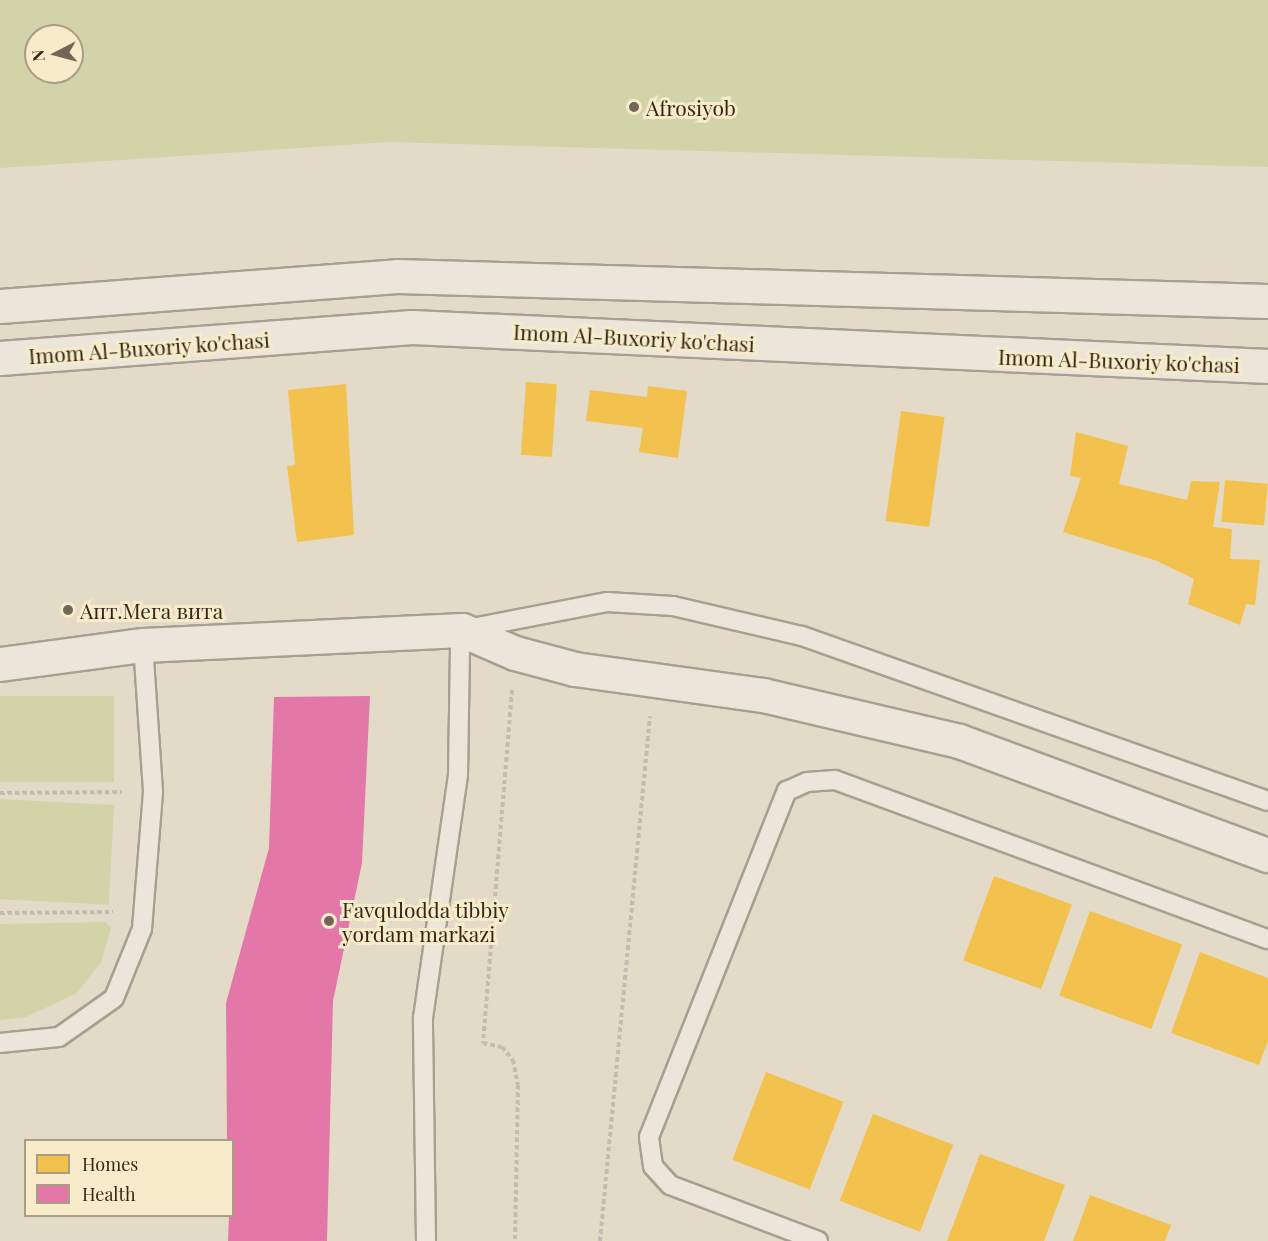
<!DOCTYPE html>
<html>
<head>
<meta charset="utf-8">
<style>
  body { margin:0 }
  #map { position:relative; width:1268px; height:1241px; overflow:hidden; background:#e3dbc7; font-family:"Playfair Display",serif }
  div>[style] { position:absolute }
  .green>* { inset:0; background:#d2d3a8; transform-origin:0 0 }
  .homes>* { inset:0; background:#f2c14e; transform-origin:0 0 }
  .health>* { inset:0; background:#e377a8 }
  .path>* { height:4px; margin-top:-2px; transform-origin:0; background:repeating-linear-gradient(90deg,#c3bcb0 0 4.5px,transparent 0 7.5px) }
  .roads { filter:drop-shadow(2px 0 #a79f91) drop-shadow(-2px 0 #a79f91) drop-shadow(0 2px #a79f91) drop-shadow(0 -2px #a79f91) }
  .lane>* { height:18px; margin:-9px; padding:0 9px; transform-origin:9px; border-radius:9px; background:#ebe6d9 }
  .street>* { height:33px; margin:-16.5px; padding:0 16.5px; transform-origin:16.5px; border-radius:16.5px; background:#ebe6d9 }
  .secondary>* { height:33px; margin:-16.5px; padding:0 16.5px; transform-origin:16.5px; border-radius:16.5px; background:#ebe6d9 }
  .dots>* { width:16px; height:16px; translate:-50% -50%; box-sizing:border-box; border:3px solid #f7ebca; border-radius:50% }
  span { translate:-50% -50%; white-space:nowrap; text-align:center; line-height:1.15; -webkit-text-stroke:6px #f7ebca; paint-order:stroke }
  .poi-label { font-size:21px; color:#35281a }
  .left { translate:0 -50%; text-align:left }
  .street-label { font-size:21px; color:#35281a }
  .legend { position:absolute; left:24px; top:1139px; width:210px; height:78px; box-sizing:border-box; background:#f7ebca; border:2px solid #a99d84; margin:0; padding:8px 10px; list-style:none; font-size:18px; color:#35281a }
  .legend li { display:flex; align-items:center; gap:12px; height:30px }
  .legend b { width:30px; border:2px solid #a99d84 }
  .north { position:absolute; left:24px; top:24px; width:60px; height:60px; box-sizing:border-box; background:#f7ebca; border:2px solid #a99d84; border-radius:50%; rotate:264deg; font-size:16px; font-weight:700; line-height:24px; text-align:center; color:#35281a }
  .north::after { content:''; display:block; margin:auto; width:21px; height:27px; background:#726757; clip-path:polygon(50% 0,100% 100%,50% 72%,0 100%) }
</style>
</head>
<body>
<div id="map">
  <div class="green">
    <i style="clip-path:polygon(evenodd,0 0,1268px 0,1268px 167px,389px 142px,0 168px,0 0,36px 36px,72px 36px,72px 72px,36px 72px,36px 36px)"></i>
    <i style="left:114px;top:696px;width:86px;height:114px;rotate:90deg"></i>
    <i style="left:114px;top:805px;width:100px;height:114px;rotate:93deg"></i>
    <i style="clip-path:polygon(106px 922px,111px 928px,101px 962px,77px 993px,26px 1017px,0 1020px,0 924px)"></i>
  </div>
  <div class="homes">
    <i style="left:526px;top:382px;width:31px;height:73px;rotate:4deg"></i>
    <i style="clip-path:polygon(346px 384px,354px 535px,297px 542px,287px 466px,295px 465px,288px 390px)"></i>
    <i style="clip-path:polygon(648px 386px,687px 391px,678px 458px,639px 452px,643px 428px,586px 421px,590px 390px,647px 397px)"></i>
    <i style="left:901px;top:411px;width:44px;height:111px;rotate:8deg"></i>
    <i style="clip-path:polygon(1076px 432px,1128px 446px,1119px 484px,1187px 500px,1191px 481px,1220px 482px,1213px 527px,1232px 529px,1230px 559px,1260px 560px,1255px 605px,1246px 604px,1240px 625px,1188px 604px,1194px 579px,1157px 561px,1063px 532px,1081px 478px,1070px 476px)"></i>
    <i style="left:1225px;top:480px;width:43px;height:42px;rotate:5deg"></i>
    <i style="left:994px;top:876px;width:83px;height:90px;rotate:20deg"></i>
    <i style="left:1090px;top:911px;width:98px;height:90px;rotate:20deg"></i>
    <i style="clip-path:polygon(1200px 952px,1268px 978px,1268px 1041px,1259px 1065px,1171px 1033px)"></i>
    <i style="left:766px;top:1072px;width:83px;height:94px;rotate:21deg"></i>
    <i style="left:873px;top:1114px;width:86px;height:93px;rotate:21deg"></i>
    <i style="clip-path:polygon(980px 1154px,1065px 1185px,1044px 1241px,947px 1241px)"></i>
    <i style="clip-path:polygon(1090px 1195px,1171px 1225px,1165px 1241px,1073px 1241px)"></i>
  </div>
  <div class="health">
    <i style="clip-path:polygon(370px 696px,362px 863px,333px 1001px,327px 1241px,228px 1241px,232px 1140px,227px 1140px,226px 1003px,269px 848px,274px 697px)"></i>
  </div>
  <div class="path">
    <i style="left:512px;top:690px;width:354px;rotate:94.7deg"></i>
    <i style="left:483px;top:1043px;width:19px;rotate:12deg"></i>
    <i style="left:502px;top:1047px;width:17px;rotate:50deg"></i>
    <i style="left:513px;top:1060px;width:25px;rotate:79deg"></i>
    <i style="left:518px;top:1085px;width:156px;rotate:91.1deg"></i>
    <i style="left:0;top:793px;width:122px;rotate:-0.5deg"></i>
    <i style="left:0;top:913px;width:113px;rotate:-0.5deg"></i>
    <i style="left:600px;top:1241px;width:527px;rotate:-84.56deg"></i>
  </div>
  <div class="roads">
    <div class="lane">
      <i style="left:467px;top:629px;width:143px;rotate:-10.9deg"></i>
      <i style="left:607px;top:602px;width:66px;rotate:3.5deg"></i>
      <i style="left:673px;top:606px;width:132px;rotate:13.1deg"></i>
      <i style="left:802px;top:636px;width:494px;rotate:19.5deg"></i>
      <i style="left:0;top:1043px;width:59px;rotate:-5.8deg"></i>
      <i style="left:59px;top:1037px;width:67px;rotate:-35.3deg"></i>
      <i style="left:114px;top:998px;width:74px;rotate:-67.9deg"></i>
      <i style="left:142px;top:929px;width:138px;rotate:-85.4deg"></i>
      <i style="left:153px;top:791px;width:146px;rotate:-93.9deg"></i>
      <i style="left:426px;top:1241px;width:223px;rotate:-90.8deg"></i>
      <i style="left:423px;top:1018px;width:246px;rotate:-81.8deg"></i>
      <i style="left:458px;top:775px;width:128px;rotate:-89.1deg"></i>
      <i style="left:818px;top:1241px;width:158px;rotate:-159.3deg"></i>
      <i style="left:670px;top:1185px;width:25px;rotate:-132deg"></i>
      <i style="left:653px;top:1166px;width:29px;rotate:-98deg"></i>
      <i style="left:649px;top:1137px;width:373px;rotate:-68.3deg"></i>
      <i style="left:787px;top:791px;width:22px;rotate:-24deg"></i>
      <i style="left:807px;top:782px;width:28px;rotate:-4deg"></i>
      <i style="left:835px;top:780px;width:461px;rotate:20.2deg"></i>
    </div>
    <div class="street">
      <i style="left:0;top:664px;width:144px;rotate:-7.6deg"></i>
      <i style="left:143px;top:645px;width:319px;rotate:-2.7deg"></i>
      <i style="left:462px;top:630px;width:58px;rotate:23.5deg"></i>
      <i style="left:515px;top:653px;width:62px;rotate:14.9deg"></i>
      <i style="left:575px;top:669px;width:190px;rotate:7.9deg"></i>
      <i style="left:763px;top:695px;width:201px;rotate:13.2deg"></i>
      <i style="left:959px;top:741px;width:329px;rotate:20.3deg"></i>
    </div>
    <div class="secondary">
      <i style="left:0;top:306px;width:398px;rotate:-4.3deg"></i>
      <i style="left:397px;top:276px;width:871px;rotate:1.64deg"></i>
      <i style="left:0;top:358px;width:413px;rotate:-4.3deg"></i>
      <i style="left:412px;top:327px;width:857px;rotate:2.61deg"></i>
    </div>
  </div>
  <div class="dots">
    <i style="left:634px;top:107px;background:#726757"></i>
    <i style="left:68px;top:610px;background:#726757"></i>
    <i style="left:329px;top:921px;background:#726757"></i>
  </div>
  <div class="poi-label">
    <span class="left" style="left:646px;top:107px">Afrosiyob</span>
    <span class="left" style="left:80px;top:610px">Апт.Мега вита</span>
    <span class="left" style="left:342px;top:921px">Favqulodda tibbiy<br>yordam markazi</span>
  </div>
  <div class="street-label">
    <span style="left:634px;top:337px;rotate:3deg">Imom Al-Buxoriy ko'chasi</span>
    <span style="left:149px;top:347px;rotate:-4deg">Imom Al-Buxoriy ko'chasi</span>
    <span style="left:1119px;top:360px;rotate:2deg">Imom Al-Buxoriy ko'chasi</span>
  </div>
  <ul class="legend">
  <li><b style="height:16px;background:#f2c14e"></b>Homes</li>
  <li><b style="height:16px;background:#e377a8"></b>Health</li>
  </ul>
  <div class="north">N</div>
</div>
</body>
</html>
